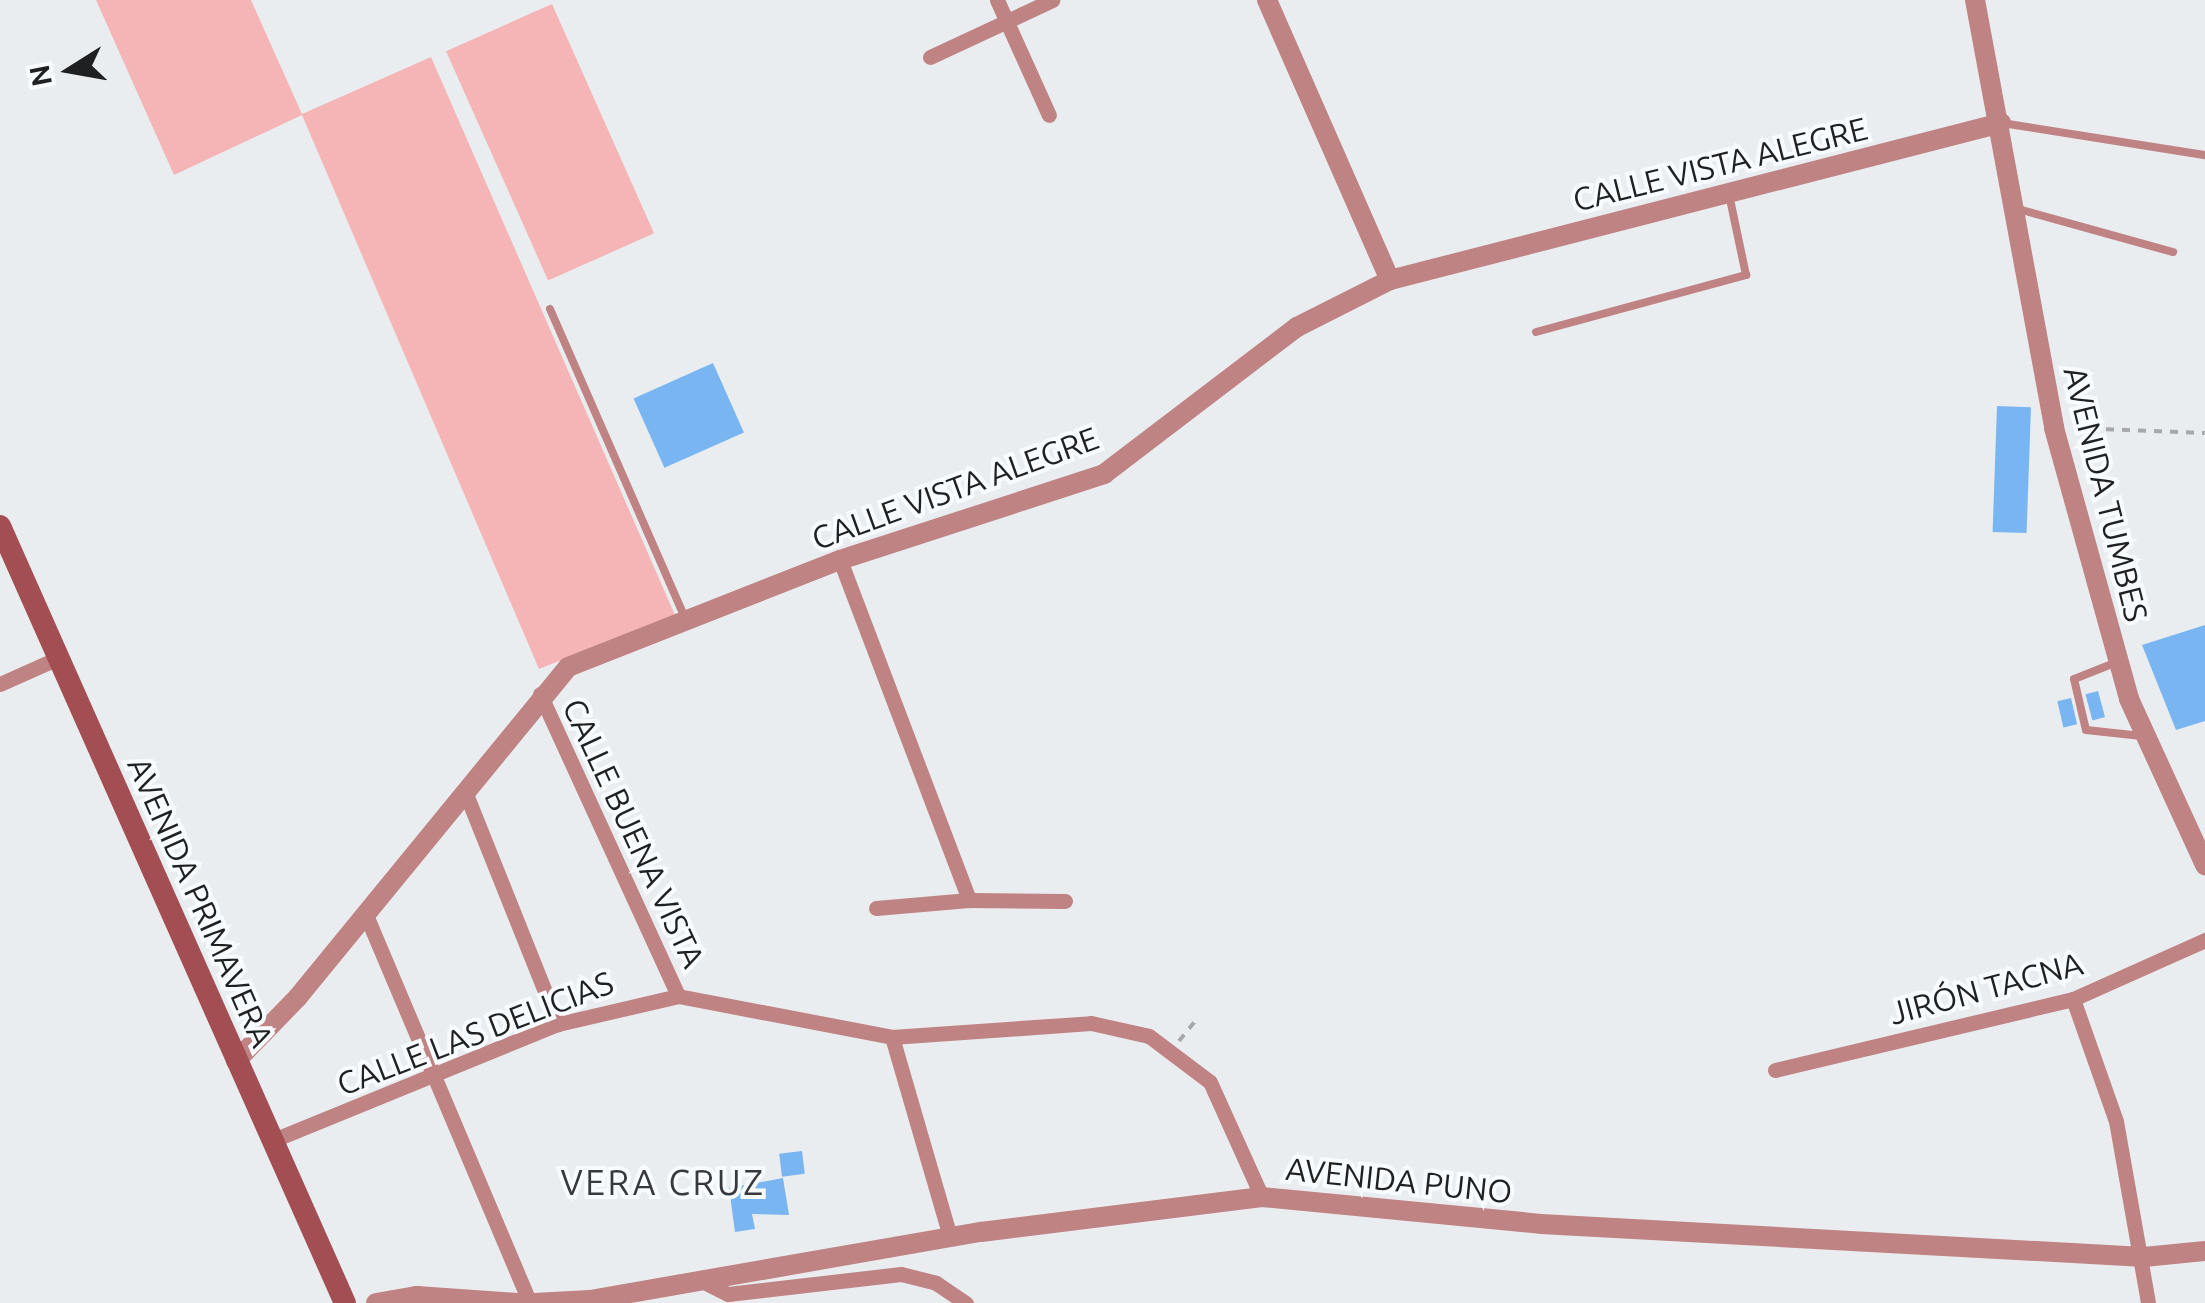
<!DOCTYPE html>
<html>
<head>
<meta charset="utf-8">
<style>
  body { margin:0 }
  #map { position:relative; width:2205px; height:1303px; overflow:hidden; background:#eaedf0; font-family:Ubuntu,sans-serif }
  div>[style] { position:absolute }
  .green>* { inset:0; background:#f5b5b6; transform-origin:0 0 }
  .building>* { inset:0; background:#79b5f0; transform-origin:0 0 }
  .path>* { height:4px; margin-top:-2px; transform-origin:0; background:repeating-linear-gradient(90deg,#a6a8ab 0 8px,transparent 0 16px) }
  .service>* { height:8px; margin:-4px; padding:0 4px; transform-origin:4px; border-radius:4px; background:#bf8384 }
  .minor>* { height:15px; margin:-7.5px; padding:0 7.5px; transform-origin:7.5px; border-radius:7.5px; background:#bf8384 }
  .tertiary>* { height:20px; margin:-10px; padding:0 10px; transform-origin:10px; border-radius:10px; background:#bf8384 }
  .secondary>* { height:22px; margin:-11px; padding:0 11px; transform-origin:11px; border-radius:11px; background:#a34e52 }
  span { translate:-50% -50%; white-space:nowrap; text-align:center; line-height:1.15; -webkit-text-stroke:8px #f7fbfe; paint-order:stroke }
  .street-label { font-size:32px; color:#1f2021 }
  .neighbourhood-label { font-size:35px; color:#37393c; letter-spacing:2.5px }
  .north { position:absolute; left:20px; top:20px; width:100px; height:100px; -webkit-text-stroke:8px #f7fbfe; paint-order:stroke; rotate:259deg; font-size:28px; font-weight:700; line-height:40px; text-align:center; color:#1f2021 }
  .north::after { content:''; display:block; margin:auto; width:35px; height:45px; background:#1f2021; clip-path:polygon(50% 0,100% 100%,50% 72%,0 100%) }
</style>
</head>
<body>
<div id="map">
  <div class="green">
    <i style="clip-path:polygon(96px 0,251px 0,302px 114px,431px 57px,675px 615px,539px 669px,302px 115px,174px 175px)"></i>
    <i style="left:552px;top:4px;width:251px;height:116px;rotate:66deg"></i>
  </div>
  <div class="building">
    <i style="left:713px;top:363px;width:76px;height:87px;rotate:66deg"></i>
    <i style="left:1997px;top:406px;width:34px;height:126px;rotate:2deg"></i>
    <i style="clip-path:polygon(2205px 625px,2205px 721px,2176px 730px,2142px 645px)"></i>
    <i style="left:2098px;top:691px;width:27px;height:13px;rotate:75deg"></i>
    <i style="left:2071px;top:698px;width:27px;height:14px;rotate:77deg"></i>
    <i style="left:802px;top:1151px;width:23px;height:23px;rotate:83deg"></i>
    <i style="clip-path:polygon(783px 1178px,789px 1215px,752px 1214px,755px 1229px,735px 1232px,729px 1188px)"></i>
  </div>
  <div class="path">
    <i style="left:2074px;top:428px;width:131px;rotate:2.2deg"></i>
    <i style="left:1179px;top:1041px;width:27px;rotate:-51deg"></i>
  </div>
  <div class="service">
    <i style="left:2002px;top:123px;width:206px;rotate:9deg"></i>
    <i style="left:2018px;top:209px;width:161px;rotate:15.5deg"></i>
    <i style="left:550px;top:309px;width:339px;rotate:66.4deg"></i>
    <i style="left:1536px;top:332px;width:218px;rotate:-15.2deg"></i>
    <i style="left:1746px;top:275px;width:83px;rotate:-101.9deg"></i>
    <i style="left:2117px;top:662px;width:46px;rotate:158.4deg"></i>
    <i style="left:2074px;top:679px;width:52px;rotate:76.8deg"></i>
    <i style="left:2086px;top:730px;width:56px;rotate:6.1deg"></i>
  </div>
  <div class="minor">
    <i style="left:997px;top:0;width:126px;rotate:65.7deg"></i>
    <i style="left:930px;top:57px;width:135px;rotate:-25deg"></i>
    <i style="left:840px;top:560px;width:364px;rotate:69.2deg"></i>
    <i style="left:0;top:684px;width:64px;rotate:-24.1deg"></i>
    <i style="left:540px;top:694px;width:332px;rotate:65.4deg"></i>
    <i style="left:466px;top:794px;width:248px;rotate:68.2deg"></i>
    <i style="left:876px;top:908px;width:93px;rotate:-4.9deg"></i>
    <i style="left:969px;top:900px;width:96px;rotate:0.6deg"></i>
    <i style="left:366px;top:915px;width:421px;rotate:67.1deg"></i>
    <i style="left:2073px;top:999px;width:129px;rotate:70.6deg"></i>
    <i style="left:2116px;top:1121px;width:185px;rotate:80deg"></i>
    <i style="left:892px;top:1037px;width:208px;rotate:73.8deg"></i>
    <i style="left:1775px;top:1070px;width:306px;rotate:-13.4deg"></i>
    <i style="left:2073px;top:999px;width:145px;rotate:-24.1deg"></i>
    <i style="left:271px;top:1141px;width:310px;rotate:-22.2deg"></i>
    <i style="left:558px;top:1024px;width:123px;rotate:-13.1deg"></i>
    <i style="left:678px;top:996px;width:218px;rotate:10.8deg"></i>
    <i style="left:892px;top:1037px;width:199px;rotate:-4deg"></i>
    <i style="left:1091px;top:1023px;width:59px;rotate:12.6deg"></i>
    <i style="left:1149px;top:1036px;width:76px;rotate:37deg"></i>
    <i style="left:1210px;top:1082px;width:126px;rotate:65.7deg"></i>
    <i style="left:702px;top:1281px;width:29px;rotate:27deg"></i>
    <i style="left:728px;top:1294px;width:174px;rotate:-6.6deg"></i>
    <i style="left:901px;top:1274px;width:36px;rotate:14deg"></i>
    <i style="left:936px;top:1283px;width:36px;rotate:34deg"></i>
  </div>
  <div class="tertiary">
    <i style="left:1267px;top:0;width:306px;rotate:66.3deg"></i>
    <i style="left:1975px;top:0;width:435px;rotate:79.5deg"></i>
    <i style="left:2054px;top:428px;width:281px;rotate:74.5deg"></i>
    <i style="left:2129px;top:699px;width:183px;rotate:65.4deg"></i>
    <i style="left:236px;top:1061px;width:89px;rotate:-45.9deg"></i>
    <i style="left:298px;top:997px;width:426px;rotate:-50.7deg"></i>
    <i style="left:568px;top:667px;width:292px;rotate:-21.5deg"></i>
    <i style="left:840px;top:560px;width:278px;rotate:-18deg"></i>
    <i style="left:1104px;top:474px;width:243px;rotate:-37.3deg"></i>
    <i style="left:1297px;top:327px;width:104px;rotate:-26.8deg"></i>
    <i style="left:1390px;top:280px;width:631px;rotate:-14.41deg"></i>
    <i style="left:376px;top:1303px;width:42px;rotate:-9.7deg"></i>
    <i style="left:417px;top:1296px;width:101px;rotate:4deg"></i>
    <i style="left:534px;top:1303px;width:56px;rotate:-3.1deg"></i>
    <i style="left:590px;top:1300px;width:397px;rotate:-9.9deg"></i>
    <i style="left:981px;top:1232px;width:283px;rotate:-7.1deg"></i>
    <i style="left:1262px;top:1197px;width:280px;rotate:5.5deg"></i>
    <i style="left:1541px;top:1224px;width:604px;rotate:3.13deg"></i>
    <i style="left:2144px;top:1257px;width:61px;rotate:-5.6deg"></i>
  </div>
  <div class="secondary">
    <i style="left:0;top:526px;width:850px;rotate:66.06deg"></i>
  </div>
  <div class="street-label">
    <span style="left:1720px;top:164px;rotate:-14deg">CALLE VISTA ALEGRE</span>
    <span style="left:955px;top:488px;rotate:-20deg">CALLE VISTA ALEGRE</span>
    <span style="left:2106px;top:494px;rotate:76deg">AVENIDA TUMBES</span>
    <span style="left:634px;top:833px;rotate:65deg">CALLE BUENA VISTA</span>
    <span style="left:201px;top:902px;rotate:66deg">AVENIDA PRIMAVERA</span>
    <span style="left:1986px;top:988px;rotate:-15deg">JIRÓN TACNA</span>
    <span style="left:475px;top:1033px;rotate:-21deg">CALLE LAS DELICIAS</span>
    <span style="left:1399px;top:1180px;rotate:6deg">AVENIDA PUNO</span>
  </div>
  <div class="neighbourhood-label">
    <span style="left:663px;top:1182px">VERA CRUZ</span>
  </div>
  <div class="north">N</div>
</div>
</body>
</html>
